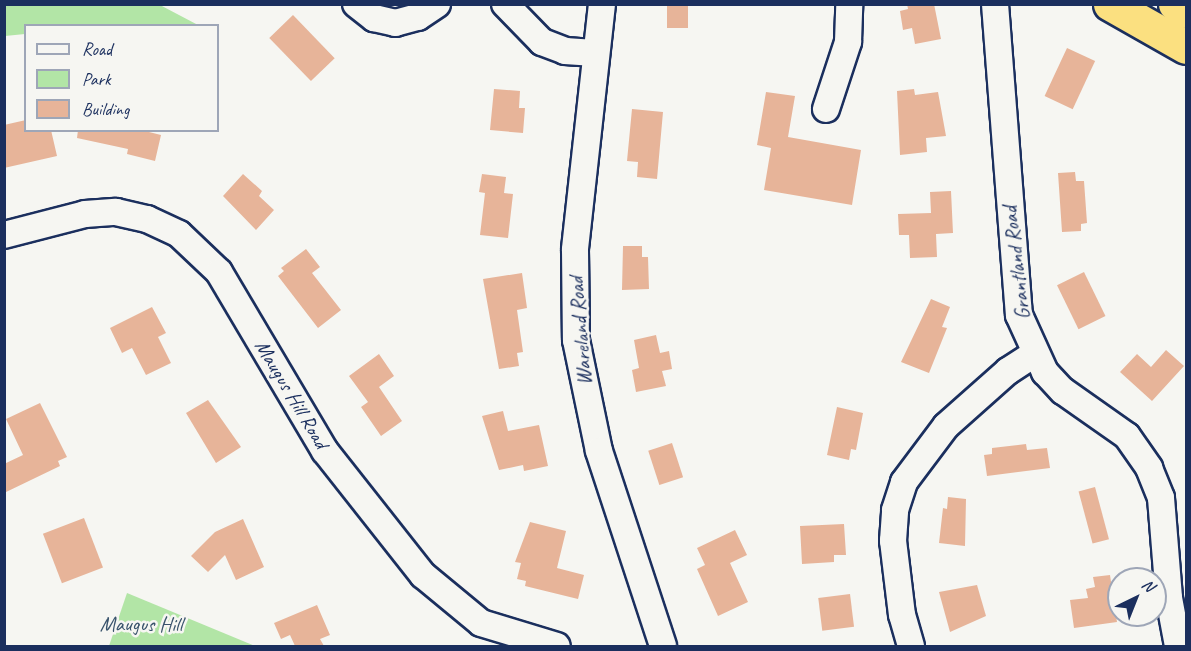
<!DOCTYPE html>
<html>
<head>
<meta charset="utf-8">
<style>
  body { margin:0 }
  #map { position:relative; width:1191px; height:651px; overflow:hidden; background:#f6f6f2; font-family:Caveat,sans-serif }
  div>[style] { position:absolute }
  .green>* { inset:0; background:#b2e5a6 }
  .building>* { inset:0; background:#e7b499; transform-origin:0 0 }
  .roads { filter:drop-shadow(2px 0 #1b2f5e) drop-shadow(-2px 0 #1b2f5e) drop-shadow(0 2px #1b2f5e) drop-shadow(0 -2px #1b2f5e) }
  .minor>* { height:26px; margin:-13px; padding:0 13px; transform-origin:13px; border-radius:13px; background:#f6f6f2 }
  .highway>* { height:33px; margin:-16.5px; padding:0 16.5px; transform-origin:16.5px; border-radius:16.5px; background:#fbe080 }
  span { translate:-50% -50%; white-space:nowrap; text-align:center; line-height:1.15; -webkit-text-stroke:5px #f6f6f2; paint-order:stroke }
  .street-label { font-size:21px; color:#1b2f5e }
  .park-label { font-size:21px; color:#39536c }
  .frame { position:absolute; inset:0; border:6px solid #1b2f5e; pointer-events:none }
  .legend { position:absolute; left:24px; top:24px; width:195px; height:108px; box-sizing:border-box; background:#f6f6f2; border:2px solid #9ea6b7; margin:0; padding:8px 10px; list-style:none; font-size:18px; color:#1b2f5e }
  .legend li { display:flex; align-items:center; gap:12px; height:30px }
  .legend b { width:30px; border:2px solid #9ea6b7 }
  .north { position:absolute; left:1107px; top:567px; width:60px; height:60px; box-sizing:border-box; background:#f6f6f2; border:2px solid #9ea6b7; border-radius:50%; rotate:43deg; font-size:16px; font-weight:700; line-height:24px; text-align:center; color:#1b2f5e }
  .north::after { content:''; display:block; margin:auto; width:21px; height:27px; background:#1b2f5e; clip-path:polygon(50% 0,100% 100%,50% 72%,0 100%) }
</style>
</head>
<body>
<div id="map">
  <div class="green">
    <i style="clip-path:polygon(5px 4px,160px 5px,198px 25px,26px 26px,25px 34px,5px 36px)"></i>
    <i style="clip-path:polygon(127px 593px,255px 646px,109px 646px)"></i>
  </div>
  <div class="building">
    <i style="left:667px;top:4px;width:21px;height:24px"></i>
    <i style="clip-path:polygon(907px 4px,934px 4px,941px 39px,915px 44px,912px 28px,903px 30px,900px 11px,908px 9px)"></i>
    <i style="left:293px;top:15px;width:60px;height:33px;rotate:46deg"></i>
    <i style="left:1067px;top:48px;width:31px;height:53px;rotate:25deg"></i>
    <i style="clip-path:polygon(494px 89px,520px 91px,519px 108px,525px 108px,523px 133px,490px 130px)"></i>
    <i style="clip-path:polygon(914px 89px,915px 95px,938px 92px,946px 136px,926px 138px,927px 152px,900px 155px,897px 91px)"></i>
    <i style="clip-path:polygon(766px 92px,795px 96px,788px 137px,861px 150px,852px 205px,764px 190px,771px 148px,757px 145px)"></i>
    <i style="clip-path:polygon(632px 109px,663px 112px,657px 179px,637px 177px,638px 162px,627px 161px)"></i>
    <i style="clip-path:polygon(26px 120px,26px 130px,51px 130px,57px 156px,4px 168px,4px 125px)"></i>
    <i style="clip-path:polygon(78px 130px,141px 130px,161px 135px,155px 161px,127px 154px,128px 149px,77px 138px)"></i>
    <i style="clip-path:polygon(1075px 172px,1076px 181px,1084px 181px,1087px 223px,1081px 224px,1081px 231px,1062px 232px,1058px 173px)"></i>
    <i style="clip-path:polygon(243px 174px,262px 191px,259px 196px,274px 210px,256px 230px,223px 196px)"></i>
    <i style="clip-path:polygon(482px 174px,506px 177px,504px 193px,513px 194px,508px 238px,480px 235px,485px 193px,479px 192px)"></i>
    <i style="clip-path:polygon(951px 191px,953px 233px,936px 234px,937px 257px,910px 258px,909px 235px,899px 235px,898px 214px,931px 213px,930px 192px)"></i>
    <i style="clip-path:polygon(623px 246px,642px 246px,642px 257px,648px 257px,649px 289px,622px 290px)"></i>
    <i style="clip-path:polygon(306px 249px,320px 267px,312px 273px,341px 310px,318px 328px,278px 276px,284px 271px,281px 268px)"></i>
    <i style="left:1084px;top:272px;width:49px;height:30px;rotate:64deg"></i>
    <i style="clip-path:polygon(522px 273px,527px 308px,517px 310px,523px 352px,517px 353px,519px 366px,499px 369px,483px 279px)"></i>
    <i style="clip-path:polygon(931px 299px,950px 307px,942px 327px,947px 328px,929px 373px,901px 362px)"></i>
    <i style="clip-path:polygon(152px 307px,166px 333px,158px 337px,171px 363px,146px 375px,132px 348px,122px 353px,110px 328px)"></i>
    <i style="clip-path:polygon(656px 335px,660px 353px,669px 351px,672px 369px,662px 371px,666px 386px,636px 392px,632px 370px,639px 368px,634px 340px)"></i>
    <i style="clip-path:polygon(1166px 350px,1184px 366px,1152px 401px,1120px 372px,1137px 354px,1151px 367px)"></i>
    <i style="clip-path:polygon(379px 354px,394px 376px,379px 387px,402px 421px,381px 436px,361px 407px,368px 402px,349px 376px)"></i>
    <i style="clip-path:polygon(208px 400px,241px 447px,216px 463px,186px 413px)"></i>
    <i style="clip-path:polygon(40px 403px,67px 457px,58px 461px,60px 466px,4px 493px,4px 464px,23px 455px,6px 419px)"></i>
    <i style="clip-path:polygon(837px 407px,863px 413px,856px 450px,851px 449px,849px 460px,827px 455px)"></i>
    <i style="clip-path:polygon(503px 411px,508px 431px,539px 425px,548px 466px,524px 471px,523px 465px,499px 470px,482px 416px)"></i>
    <i style="left:672px;top:443px;width:36px;height:25px;rotate:72deg"></i>
    <i style="clip-path:polygon(1026px 444px,1027px 450px,1047px 448px,1050px 468px,987px 476px,984px 455px,992px 454px,992px 448px)"></i>
    <i style="left:1095px;top:487px;width:54px;height:17px;rotate:75deg"></i>
    <i style="clip-path:polygon(948px 497px,966px 499px,965px 546px,939px 543px,943px 508px,947px 509px)"></i>
    <i style="left:84px;top:518px;width:53px;height:44px;rotate:69deg"></i>
    <i style="clip-path:polygon(243px 519px,264px 567px,236px 580px,225px 555px,208px 572px,191px 556px,215px 532px)"></i>
    <i style="clip-path:polygon(530px 522px,566px 531px,557px 568px,584px 575px,578px 599px,525px 586px,526px 581px,517px 579px,521px 563px,515px 562px)"></i>
    <i style="clip-path:polygon(844px 524px,846px 555px,834px 555px,834px 562px,802px 564px,800px 526px)"></i>
    <i style="clip-path:polygon(735px 530px,747px 555px,730px 563px,748px 602px,718px 616px,697px 569px,705px 565px,697px 548px)"></i>
    <i style="clip-path:polygon(1110px 575px,1117px 622px,1074px 628px,1070px 600px,1088px 598px,1086px 589px,1095px 587px,1093px 577px)"></i>
    <i style="clip-path:polygon(977px 585px,986px 616px,950px 632px,939px 592px)"></i>
    <i style="left:850px;top:594px;width:33px;height:32px;rotate:83deg"></i>
    <i style="clip-path:polygon(317px 605px,330px 635px,320px 639px,324px 646px,295px 646px,290px 635px,281px 639px,274px 623px)"></i>
  </div>
  <div class="roads">
    <div class="minor">
      <i style="left:356px;top:4px;width:23px;rotate:38deg"></i>
      <i style="left:374px;top:18px;width:22px;rotate:13deg"></i>
      <i style="left:395px;top:23px;width:24px;rotate:-15deg"></i>
      <i style="left:418px;top:17px;width:23px;rotate:-34deg"></i>
      <i style="left:505px;top:4px;width:53px;rotate:45.8deg"></i>
      <i style="left:542px;top:42px;width:25px;rotate:21deg"></i>
      <i style="left:565px;top:51px;width:30px;rotate:4deg"></i>
      <i style="left:602px;top:4px;width:247px;rotate:96.3deg"></i>
      <i style="left:575px;top:250px;width:90px;rotate:89.4deg"></i>
      <i style="left:576px;top:340px;width:113px;rotate:78.3deg"></i>
      <i style="left:599px;top:451px;width:205px;rotate:71.8deg"></i>
      <i style="left:995px;top:4px;width:312px;rotate:85.6deg"></i>
      <i style="left:1019px;top:315px;width:63px;rotate:65.5deg"></i>
      <i style="left:1045px;top:372px;width:26px;rotate:47deg"></i>
      <i style="left:1063px;top:391px;width:78px;rotate:35.1deg"></i>
      <i style="left:1127px;top:436px;width:39px;rotate:55deg"></i>
      <i style="left:1149px;top:468px;width:32px;rotate:68deg"></i>
      <i style="left:1161px;top:498px;width:100px;rotate:85.4deg"></i>
      <i style="left:1169px;top:598px;width:49px;rotate:79.4deg"></i>
      <i style="left:826px;top:109px;width:71px;rotate:-71.8deg"></i>
      <i style="left:848px;top:42px;width:38px;rotate:-88deg"></i>
      <i style="left:4px;top:235px;width:84px;rotate:-14.5deg"></i>
      <i style="left:85px;top:214px;width:31px;rotate:-4deg"></i>
      <i style="left:116px;top:212px;width:32px;rotate:13deg"></i>
      <i style="left:147px;top:219px;width:35px;rotate:25deg"></i>
      <i style="left:179px;top:234px;width:55px;rotate:43.5deg"></i>
      <i style="left:219px;top:272px;width:208px;rotate:59.4deg"></i>
      <i style="left:325px;top:451px;width:158px;rotate:51.7deg"></i>
      <i style="left:423px;top:575px;width:75px;rotate:39.6deg"></i>
      <i style="left:481px;top:623px;width:79px;rotate:16.8deg"></i>
      <i style="left:911px;top:646px;width:32px;rotate:-106deg"></i>
      <i style="left:902px;top:615px;width:75px;rotate:-96.9deg"></i>
      <i style="left:893px;top:541px;width:31px;rotate:-86deg"></i>
      <i style="left:895px;top:510px;width:29px;rotate:-72deg"></i>
      <i style="left:904px;top:482px;width:70px;rotate:-53.1deg"></i>
      <i style="left:946px;top:426px;width:83px;rotate:-41.6deg"></i>
      <i style="left:1008px;top:371px;width:31px;rotate:-33deg"></i>
    </div>
    <div class="highway">
      <i style="left:1110px;top:4px;width:87px;rotate:29.5deg"></i>
      <i style="left:1175px;top:4px;width:13px;rotate:32deg"></i>
    </div>
  </div>
  <div class="street-label">
    <span style="left:1016px;top:263px;rotate:-97deg">Grantland Road</span>
    <span style="left:580px;top:331px;rotate:-95deg">Wareland Road</span>
    <span style="left:292px;top:394px;rotate:59deg">Maugus Hill Road</span>
  </div>
  <div class="park-label">
    <span style="left:141px;top:624px">Maugus Hill</span>
  </div>
  <div class="frame"></div>
  <ul class="legend">
  <li><b style="height:8px;background:#f6f6f2"></b>Road</li>
  <li><b style="height:16px;background:#b2e5a6"></b>Park</li>
  <li><b style="height:16px;background:#e7b499"></b>Building</li>
  </ul>
  <div class="north">N</div>
</div>
</body>
</html>
